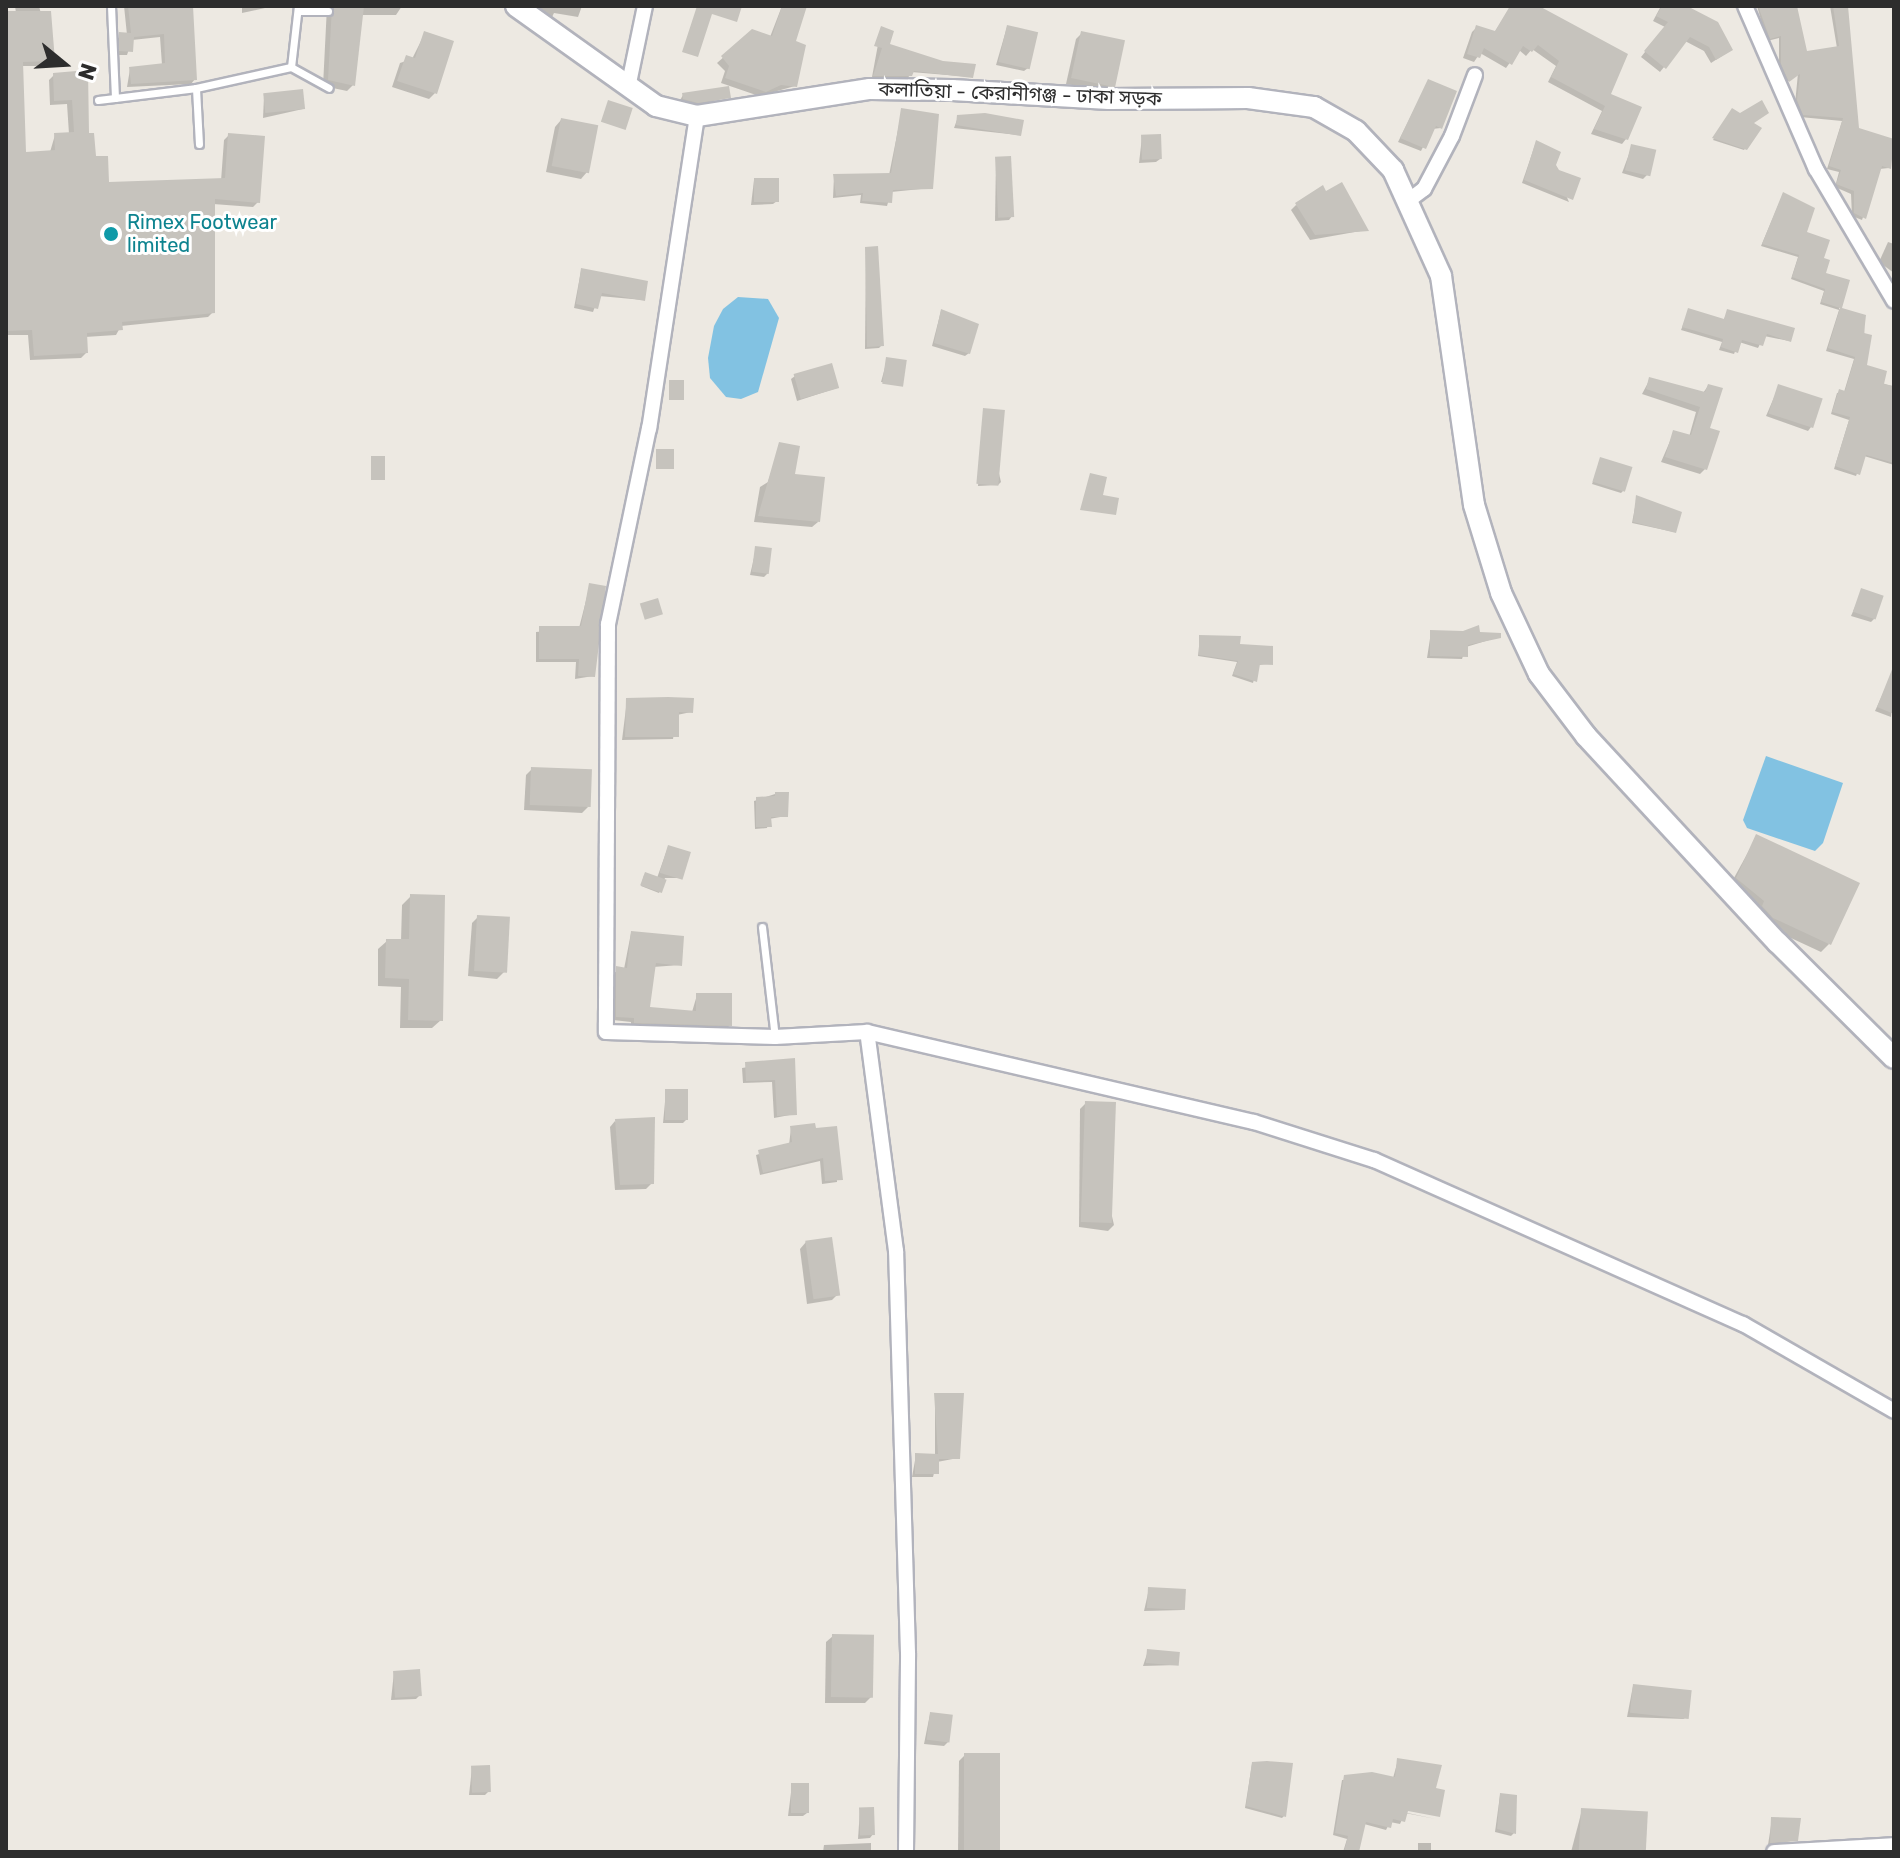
<!DOCTYPE html>
<html>
<head>
<meta charset="utf-8">
<style>
  body { margin:0 }
  #map { position:relative; width:1900px; height:1858px; overflow:hidden; background:#ede9e2; font-family:Rubik,"Noto Sans Bengali",sans-serif }
  div>[style] { position:absolute }
  .water>* { inset:0; background:#82c2e2 }
  .shadow>* { inset:0; background:#0003; transform-origin:0 0 }
  .building>* { inset:0; background:#c6c3bd; transform-origin:0 0 }
  .roads { filter:drop-shadow(2px 0 #b2b3bc) drop-shadow(-2px 0 #b2b3bc) drop-shadow(0 2px #b2b3bc) drop-shadow(0 -2px #b2b3bc) }
  .service>* { height:7px; margin:-3.5px; padding:0 3.5px; transform-origin:3.5px; border-radius:3.5px; background:#fff }
  .minor>* { height:14px; margin:-7px; padding:0 7px; transform-origin:7px; border-radius:7px; background:#fff }
  .secondary>* { height:20px; margin:-10px; padding:0 10px; transform-origin:10px; border-radius:10px; background:#fff }
  .dots>* { width:22px; height:22px; translate:-50% -50%; box-sizing:border-box; border:4px solid #fff; border-radius:50% }
  span { translate:-50% -50%; white-space:nowrap; text-align:center; line-height:1.15; -webkit-text-stroke:6px #fff; paint-order:stroke }
  .street-label { font-size:20px; color:#2d2d2d }
  .culture-label { font-size:20px; color:#0d838f }
  .left { translate:0 -50%; text-align:left }
  .frame { position:absolute; inset:0; border:8px solid #2d2d2d; pointer-events:none }
  .north { position:absolute; left:24px; top:24px; width:80px; height:80px; -webkit-text-stroke:6px #fff; paint-order:stroke; rotate:108deg; font-size:22px; font-weight:700; line-height:32px; text-align:center; color:#2d2d2d }
  .north::after { content:''; display:block; margin:auto; width:28px; height:36px; background:#2d2d2d; clip-path:polygon(50% 0,100% 100%,50% 72%,0 100%) }
</style>
</head>
<body>
<div id="map">
  <div class="water">
    <i style="clip-path:polygon(738px 297px,768px 299px,779px 318px,758px 392px,741px 399px,726px 397px,710px 378px,708px 358px,714px 326px,723px 309px)"></i>
    <i style="clip-path:polygon(1766px 756px,1843px 783px,1823px 843px,1815px 851px,1747px 828px,1743px 820px)"></i>
  </div>
  <div class="shadow">
    <i style="clip-path:polygon(15px 6px,39px 6px,53px 61px,48px 66px,21px 66px,24px 154px,50px 152px,55px 135px,69px 134px,67px 104px,50px 105px,49px 80px,54px 75px,86px 72px,87px 135px,107px 184px,221px 181px,224px 140px,229px 135px,258px 202px,253px 207px,213px 204px,213px 312px,208px 317px,121px 326px,116px 335px,85px 337px,86px 353px,81px 358px,30px 360px,28px 335px,6px 335px,6px 13px,16px 13px)"></i>
    <i style="clip-path:polygon(124px 6px,191px 6px,195px 79px,191px 84px,127px 87px,130px 69px,162px 65px,160px 37px,132px 40px,127px 55px,116px 55px,115px 39px,127px 35px)"></i>
    <i style="clip-path:polygon(242px 6px,265px 6px,265px 8px,242px 13px)"></i>
    <i style="clip-path:polygon(327px 6px,402px 6px,396px 15px,361px 15px,353px 85px,347px 91px,323px 86px)"></i>
    <i style="clip-path:polygon(533px 6px,582px 6px,578px 17px,554px 13px,551px 19px)"></i>
    <i style="clip-path:polygon(782px 6px,806px 6px,794px 43px,795px 86px,759px 96px,721px 83px,725px 71px,717px 63px,753px 31px,770px 37px)"></i>
    <i style="clip-path:polygon(1512px 6px,1544px 6px,1542px 10px,1609px 95px,1626px 139px,1622px 144px,1591px 134px,1602px 111px,1548px 82px,1556px 66px,1532px 49px,1526px 56px,1519px 50px,1506px 68px,1480px 53px,1474px 62px,1463px 58px,1472px 32px,1477px 27px,1494px 33px)"></i>
    <i style="clip-path:polygon(1661px 6px,1688px 6px,1731px 50px,1711px 63px,1704px 51px,1685px 41px,1660px 72px,1641px 57px,1665px 27px,1653px 21px)"></i>
    <i style="clip-path:polygon(1757px 6px,1795px 6px,1806px 53px,1837px 48px,1830px 6px,1845px 6px,1858px 130px,1894px 141px,1889px 168px,1879px 169px,1862px 220px,1852px 216px,1851px 194px,1835px 187px,1839px 172px,1827px 169px,1842px 121px,1800px 117px,1795px 104px,1798px 73px,1786px 83px,1779px 68px,1779px 38px,1767px 41px)"></i>
    <i style="clip-path:polygon(1007px 27px,1028px 68px,1024px 71px,996px 65px)"></i>
    <i style="clip-path:polygon(881px 28px,887px 45px,971px 77px,911px 72px,908px 78px,872px 77px)"></i>
    <i style="clip-path:polygon(425px 33px,435px 93px,429px 99px,392px 87px,400px 63px,412px 59px)"></i>
    <i style="clip-path:polygon(1082px 33px,1114px 85px,1107px 91px,1066px 84px,1076px 39px)"></i>
    <i style="clip-path:polygon(1428px 82px,1441px 128px,1432px 129px,1421px 151px,1398px 142px)"></i>
    <i style="clip-path:polygon(683px 95px,729px 97px,693px 106px,679px 102px)"></i>
    <i style="clip-path:polygon(264px 97px,303px 109px,263px 118px)"></i>
    <i style="clip-path:polygon(902px 110px,931px 188px,891px 192px,887px 206px,860px 203px,861px 195px,833px 198px,834px 176px,889px 175px)"></i>
    <i style="clip-path:polygon(1732px 110px,1759px 129px,1744px 150px,1713px 140px)"></i>
    <i style="clip-path:polygon(958px 117px,1019px 135px,954px 128px)"></i>
    <i style="clip-path:polygon(561px 120px,587px 172px,581px 179px,546px 172px,555px 127px)"></i>
    <i style="clip-path:polygon(1142px 137px,1160px 159px,1156px 162px,1139px 163px)"></i>
    <i style="clip-path:polygon(1536px 142px,1553px 165px,1569px 202px,1522px 183px)"></i>
    <i style="clip-path:polygon(1632px 146px,1647px 175px,1643px 179px,1622px 173px)"></i>
    <i style="clip-path:polygon(996px 159px,1012px 216px,1009px 220px,995px 221px)"></i>
    <i style="clip-path:polygon(754px 180px,777px 201px,773px 204px,751px 205px)"></i>
    <i style="clip-path:polygon(1783px 194px,1821px 259px,1824px 274px,1848px 282px,1839px 309px,1864px 317px,1865px 366px,1882px 383px,1894px 387px,1894px 465px,1864px 456px,1856px 476px,1834px 469px,1849px 420px,1831px 414px,1837px 393px,1844px 392px,1854px 359px,1826px 351px,1839px 310px,1820px 304px,1824px 291px,1791px 279px,1798px 257px,1761px 246px)"></i>
    <i style="clip-path:polygon(1296px 205px,1366px 230px,1310px 240px,1291px 210px)"></i>
    <i style="clip-path:polygon(1888px 242px,1894px 244px,1894px 273px,1879px 262px)"></i>
    <i style="clip-path:polygon(866px 248px,882px 345px,879px 348px,865px 349px)"></i>
    <i style="clip-path:polygon(581px 271px,643px 300px,599px 296px,593px 312px,574px 308px)"></i>
    <i style="clip-path:polygon(1689px 310px,1723px 321px,1728px 311px,1789px 341px,1764px 336px,1758px 348px,1739px 342px,1734px 354px,1719px 350px,1722px 342px,1681px 330px)"></i>
    <i style="clip-path:polygon(941px 311px,969px 353px,965px 356px,932px 346px)"></i>
    <i style="clip-path:polygon(887px 360px,901px 384px,881px 382px)"></i>
    <i style="clip-path:polygon(795px 376px,837px 388px,797px 401px,791px 379px)"></i>
    <i style="clip-path:polygon(1650px 379px,1703px 393px,1708px 386px,1705px 469px,1700px 474px,1661px 462px,1674px 432px,1689px 437px,1696px 412px,1642px 394px)"></i>
    <i style="clip-path:polygon(1779px 386px,1811px 427px,1808px 431px,1766px 416px)"></i>
    <i style="clip-path:polygon(984px 410px,1001px 482px,998px 485px,978px 486px)"></i>
    <i style="clip-path:polygon(780px 445px,818px 522px,812px 527px,754px 522px,760px 487px,768px 482px)"></i>
    <i style="clip-path:polygon(1601px 459px,1623px 491px,1621px 493px,1592px 484px)"></i>
    <i style="clip-path:polygon(1637px 497px,1674px 532px,1632px 523px)"></i>
    <i style="clip-path:polygon(756px 549px,768px 573px,764px 577px,750px 575px)"></i>
    <i style="clip-path:polygon(590px 585px,593px 676px,575px 679px,576px 662px,536px 662px,536px 632px,579px 628px)"></i>
    <i style="clip-path:polygon(1862px 591px,1875px 618px,1871px 622px,1851px 616px)"></i>
    <i style="clip-path:polygon(1431px 632px,1479px 634px,1499px 637px,1466px 647px,1462px 659px,1427px 658px)"></i>
    <i style="clip-path:polygon(1200px 637px,1238px 646px,1271px 664px,1258px 665px,1253px 683px,1232px 676px,1237px 662px,1198px 656px)"></i>
    <i style="clip-path:polygon(1891px 676px,1894px 677px,1891px 717px,1875px 711px)"></i>
    <i style="clip-path:polygon(627px 700px,691px 712px,677px 715px,673px 739px,622px 740px)"></i>
    <i style="clip-path:polygon(532px 769px,588px 807px,582px 813px,524px 810px,526px 775px)"></i>
    <i style="clip-path:polygon(775px 794px,786px 816px,769px 819px,767px 828px,755px 829px,754px 801px)"></i>
    <i style="clip-path:polygon(1757px 836px,1829px 944px,1821px 952px,1765px 926px,1729px 887px)"></i>
    <i style="clip-path:polygon(668px 847px,681px 878px,665px 878px,659px 893px,641px 886px,644px 875px,657px 878px)"></i>
    <i style="clip-path:polygon(411px 896px,441px 1020px,432px 1028px,400px 1028px,401px 987px,378px 986px,378px 949px,387px 941px,401px 941px,402px 905px)"></i>
    <i style="clip-path:polygon(478px 917px,504px 972px,497px 979px,468px 976px,472px 923px)"></i>
    <i style="clip-path:polygon(631px 933px,680px 965px,653px 967px,648px 1009px,692px 1012px,697px 995px,730px 1025px,726px 1029px,631px 1026px,631px 1022px,613px 1020px,613px 973px,624px 969px)"></i>
    <i style="clip-path:polygon(793px 1060px,795px 1114px,774px 1118px,772px 1082px,743px 1083px,742px 1068px)"></i>
    <i style="clip-path:polygon(666px 1091px,687px 1119px,683px 1123px,663px 1123px)"></i>
    <i style="clip-path:polygon(1086px 1103px,1114px 1225px,1108px 1231px,1079px 1227px,1080px 1109px)"></i>
    <i style="clip-path:polygon(615px 1121px,652px 1183px,646px 1189px,615px 1190px,610px 1127px)"></i>
    <i style="clip-path:polygon(791px 1128px,835px 1128px,837px 1182px,822px 1184px,820px 1161px,760px 1175px,756px 1155px,789px 1145px)"></i>
    <i style="clip-path:polygon(806px 1242px,838px 1294px,832px 1300px,807px 1304px,800px 1249px)"></i>
    <i style="clip-path:polygon(935px 1395px,958px 1458px,937px 1462px,933px 1477px,912px 1477px,916px 1455px,935px 1455px)"></i>
    <i style="clip-path:polygon(1149px 1589px,1183px 1610px,1144px 1611px)"></i>
    <i style="clip-path:polygon(833px 1636px,871px 1697px,865px 1703px,825px 1703px,826px 1642px)"></i>
    <i style="clip-path:polygon(1148px 1651px,1177px 1665px,1143px 1666px)"></i>
    <i style="clip-path:polygon(394px 1672px,420px 1695px,416px 1699px,391px 1700px)"></i>
    <i style="clip-path:polygon(1633px 1686px,1685px 1719px,1627px 1717px)"></i>
    <i style="clip-path:polygon(930px 1714px,948px 1742px,944px 1746px,924px 1744px)"></i>
    <i style="clip-path:polygon(965px 1755px,997px 1852px,958px 1852px,959px 1761px)"></i>
    <i style="clip-path:polygon(1398px 1760px,1433px 1790px,1398px 1811px,1436px 1819px,1405px 1813px,1400px 1824px,1390px 1822px,1386px 1830px,1364px 1824px,1357px 1852px,1343px 1852px,1347px 1839px,1333px 1835px,1342px 1780px,1393px 1778px)"></i>
    <i style="clip-path:polygon(1252px 1764px,1284px 1816px,1282px 1818px,1245px 1808px)"></i>
    <i style="clip-path:polygon(472px 1768px,489px 1791px,485px 1795px,469px 1795px)"></i>
    <i style="clip-path:polygon(792px 1785px,807px 1813px,803px 1816px,788px 1816px)"></i>
    <i style="clip-path:polygon(1500px 1795px,1514px 1833px,1511px 1836px,1495px 1832px)"></i>
    <i style="clip-path:polygon(860px 1810px,873px 1834px,870px 1838px,858px 1839px)"></i>
    <i style="clip-path:polygon(1582px 1810px,1646px 1812px,1643px 1852px,1571px 1852px)"></i>
    <i style="clip-path:polygon(1772px 1819px,1796px 1840px,1768px 1845px)"></i>
    <i style="clip-path:polygon(871px 1843px,871px 1852px,823px 1852px,824px 1845px)"></i>
    <i style="left:1418px;top:1843px;width:13px;height:9px"></i>
  </div>
  <div class="building">
    <i style="clip-path:polygon(128px 6px,193px 6px,197px 80px,131px 84px,129px 67px,165px 63px,164px 34px,134px 37px,133px 52px,119px 51px,119px 32px,131px 33px)"></i>
    <i style="clip-path:polygon(332px 6px,364px 6px,355px 86px,328px 80px)"></i>
    <i style="clip-path:polygon(697px 6px,742px 6px,737px 22px,712px 14px,698px 57px,682px 52px)"></i>
    <i style="clip-path:polygon(782px 6px,807px 6px,796px 41px,806px 45px,797px 87px,781px 85px,766px 92px,725px 78px,729px 66px,721px 56px,752px 29px,772px 36px)"></i>
    <i style="clip-path:polygon(1510px 6px,1539px 6px,1628px 54px,1611px 94px,1642px 107px,1628px 140px,1594px 129px,1605px 106px,1551px 77px,1559px 61px,1538px 45px,1532px 52px,1523px 46px,1512px 65px,1484px 48px,1480px 58px,1467px 54px,1476px 25px,1495px 31px)"></i>
    <i style="clip-path:polygon(1662px 6px,1687px 6px,1718px 22px,1733px 50px,1716px 60px,1709px 47px,1690px 37px,1666px 69px,1644px 51px,1668px 22px,1656px 16px)"></i>
    <i style="clip-path:polygon(1758px 6px,1797px 6px,1807px 51px,1839px 46px,1833px 6px,1848px 6px,1859px 128px,1894px 139px,1891px 169px,1882px 166px,1866px 219px,1854px 213px,1854px 191px,1836px 184px,1841px 170px,1829px 166px,1843px 118px,1803px 115px,1797px 100px,1800px 74px,1789px 82px,1781px 64px,1781px 36px,1770px 39px)"></i>
    <i style="clip-path:polygon(6px 11px,51px 11px,55px 61px,23px 62px,26px 152px,55px 150px,54px 133px,74px 132px,72px 100px,54px 101px,53px 73px,88px 70px,89px 133px,94px 133px,96px 156px,108px 156px,109px 182px,225px 178px,228px 133px,265px 136px,260px 203px,215px 199px,215px 313px,122px 322px,123px 330px,87px 333px,88px 353px,34px 356px,32px 330px,6px 331px)"></i>
    <i style="left:1007px;top:25px;width:32px;height:38px;rotate:13deg"></i>
    <i style="clip-path:polygon(881px 26px,894px 31px,890px 44px,943px 61px,976px 64px,973px 78px,914px 71px,912px 76px,873px 76px,882px 48px,874px 46px)"></i>
    <i style="clip-path:polygon(424px 31px,454px 41px,437px 94px,397px 81px,406px 55px,415px 58px)"></i>
    <i style="left:1081px;top:31px;width:45px;height:48px;rotate:12deg"></i>
    <i style="clip-path:polygon(1428px 79px,1457px 91px,1442px 129px,1436px 126px,1426px 149px,1400px 138px)"></i>
    <i style="clip-path:polygon(729px 86px,731px 98px,698px 103px,683px 99px,682px 93px)"></i>
    <i style="left:303px;top:89px;width:20px;height:40px;rotate:84deg"></i>
    <i style="left:608px;top:100px;width:26px;height:23px;rotate:18deg"></i>
    <i style="clip-path:polygon(1762px 100px,1769px 113px,1754px 123px,1762px 128px,1747px 150px,1712px 138px,1732px 108px,1740px 113px)"></i>
    <i style="clip-path:polygon(901px 108px,939px 114px,933px 189px,893px 190px,892px 203px,862px 201px,863px 193px,836px 196px,833px 174px,891px 173px)"></i>
    <i style="clip-path:polygon(985px 113px,1024px 120px,1021px 136px,956px 125px,957px 115px)"></i>
    <i style="left:561px;top:118px;width:38px;height:49px;rotate:11deg"></i>
    <i style="left:1161px;top:134px;width:25px;height:20px;rotate:88deg"></i>
    <i style="clip-path:polygon(1536px 140px,1561px 152px,1556px 165px,1559px 170px,1581px 178px,1573px 200px,1524px 180px)"></i>
    <i style="left:1631px;top:144px;width:26px;height:27px;rotate:13deg"></i>
    <i style="left:1011px;top:156px;width:61px;height:16px;rotate:87deg"></i>
    <i style="left:754px;top:178px;width:25px;height:24px"></i>
    <i style="clip-path:polygon(1342px 182px,1369px 231px,1315px 235px,1295px 203px,1323px 185px,1326px 191px)"></i>
    <i style="clip-path:polygon(1783px 192px,1815px 208px,1807px 232px,1830px 240px,1824px 258px,1830px 260px,1826px 273px,1850px 280px,1842px 308px,1866px 315px,1864px 333px,1872px 335px,1867px 365px,1887px 371px,1884px 384px,1894px 386px,1894px 463px,1866px 455px,1860px 475px,1835px 466px,1850px 417px,1832px 412px,1839px 389px,1845px 391px,1855px 357px,1828px 348px,1840px 308px,1821px 302px,1825px 289px,1792px 277px,1799px 255px,1762px 244px)"></i>
    <i style="clip-path:polygon(878px 246px,884px 346px,867px 347px,865px 247px)"></i>
    <i style="clip-path:polygon(581px 268px,648px 281px,645px 301px,602px 293px,598px 309px,576px 304px)"></i>
    <i style="clip-path:polygon(1688px 308px,1724px 319px,1727px 309px,1795px 328px,1791px 342px,1767px 334px,1763px 346px,1742px 340px,1738px 353px,1721px 347px,1723px 339px,1682px 327px)"></i>
    <i style="clip-path:polygon(941px 309px,979px 324px,970px 354px,934px 343px)"></i>
    <i style="left:886px;top:357px;width:21px;height:27px;rotate:8deg"></i>
    <i style="left:832px;top:363px;width:26px;height:40px;rotate:74deg"></i>
    <i style="clip-path:polygon(1649px 377px,1705px 392px,1708px 384px,1723px 388px,1710px 428px,1720px 431px,1707px 470px,1665px 457px,1673px 430px,1691px 435px,1700px 407px,1646px 389px)"></i>
    <i style="left:669px;top:380px;width:15px;height:20px"></i>
    <i style="left:1778px;top:384px;width:47px;height:31px;rotate:18deg"></i>
    <i style="left:983px;top:408px;width:22px;height:76px;rotate:5deg"></i>
    <i style="clip-path:polygon(779px 442px,800px 446px,795px 474px,825px 477px,820px 522px,758px 516px)"></i>
    <i style="left:656px;top:449px;width:18px;height:20px"></i>
    <i style="left:371px;top:456px;width:14px;height:24px"></i>
    <i style="left:1600px;top:457px;width:34px;height:26px;rotate:17deg"></i>
    <i style="clip-path:polygon(1090px 473px,1107px 477px,1103px 495px,1119px 498px,1116px 515px,1080px 510px)"></i>
    <i style="clip-path:polygon(1636px 495px,1682px 512px,1676px 533px,1633px 522px)"></i>
    <i style="left:755px;top:546px;width:17px;height:26px;rotate:7deg"></i>
    <i style="clip-path:polygon(589px 583px,606px 586px,595px 677px,578px 676px,579px 659px,539px 659px,539px 626px,581px 626px)"></i>
    <i style="left:1861px;top:588px;width:24px;height:25px;rotate:19deg"></i>
    <i style="left:658px;top:598px;width:17px;height:19px;rotate:73deg"></i>
    <i style="clip-path:polygon(1479px 625px,1480px 632px,1501px 633px,1501px 638px,1468px 645px,1468px 657px,1430px 656px,1430px 630px,1463px 631px)"></i>
    <i style="clip-path:polygon(1199px 635px,1241px 636px,1240px 644px,1273px 646px,1273px 665px,1260px 664px,1257px 682px,1233px 674px,1238px 661px,1199px 655px)"></i>
    <i style="clip-path:polygon(1893px 667px,1894px 667px,1894px 714px,1877px 707px)"></i>
    <i style="clip-path:polygon(668px 697px,694px 698px,693px 713px,679px 712px,679px 737px,625px 737px,626px 698px)"></i>
    <i style="left:531px;top:767px;width:61px;height:38px;rotate:2deg"></i>
    <i style="clip-path:polygon(775px 792px,789px 792px,788px 817px,771px 817px,772px 827px,756px 827px,756px 797px,775px 796px)"></i>
    <i style="clip-path:polygon(1756px 834px,1860px 883px,1831px 945px,1773px 918px,1762px 906px,1764px 901px,1736px 878px)"></i>
    <i style="left:668px;top:845px;width:24px;height:29px;rotate:17deg"></i>
    <i style="left:645px;top:872px;width:23px;height:14px;rotate:20deg"></i>
    <i style="clip-path:polygon(410px 894px,445px 895px,443px 1021px,408px 1020px,409px 979px,385px 978px,386px 939px,409px 939px)"></i>
    <i style="left:477px;top:915px;width:33px;height:56px;rotate:3deg"></i>
    <i style="clip-path:polygon(631px 931px,684px 936px,682px 966px,656px 963px,650px 1007px,696px 1011px,696px 993px,732px 993px,732px 1026px,634px 1023px,634px 1018px,616px 1017px,616px 966px,627px 968px)"></i>
    <i style="clip-path:polygon(795px 1058px,797px 1115px,777px 1116px,775px 1080px,746px 1081px,745px 1062px)"></i>
    <i style="left:665px;top:1089px;width:23px;height:31px"></i>
    <i style="left:1085px;top:1101px;width:31px;height:121px;rotate:2deg"></i>
    <i style="clip-path:polygon(655px 1117px,654px 1184px,620px 1185px,615px 1119px)"></i>
    <i style="clip-path:polygon(815px 1123px,816px 1128px,837px 1126px,843px 1180px,825px 1181px,823px 1158px,763px 1173px,758px 1150px,792px 1142px,790px 1126px)"></i>
    <i style="left:832px;top:1237px;width:59px;height:27px;rotate:82deg"></i>
    <i style="clip-path:polygon(934px 1393px,964px 1393px,960px 1459px,939px 1459px,939px 1474px,915px 1474px,915px 1453px,938px 1454px)"></i>
    <i style="left:1148px;top:1587px;width:38px;height:21px;rotate:3deg"></i>
    <i style="left:832px;top:1634px;width:42px;height:63px;rotate:1deg"></i>
    <i style="left:1147px;top:1649px;width:33px;height:14px;rotate:5deg"></i>
    <i style="left:420px;top:1669px;width:27px;height:27px;rotate:86deg"></i>
    <i style="left:1633px;top:1684px;width:59px;height:29px;rotate:6deg"></i>
    <i style="left:930px;top:1712px;width:23px;height:28px;rotate:7deg"></i>
    <i style="left:964px;top:1753px;width:36px;height:99px"></i>
    <i style="clip-path:polygon(1397px 1758px,1442px 1765px,1436px 1788px,1445px 1790px,1440px 1817px,1408px 1811px,1405px 1822px,1393px 1819px,1391px 1828px,1366px 1822px,1359px 1852px,1344px 1852px,1348px 1836px,1335px 1833px,1344px 1775px,1372px 1772px,1395px 1777px)"></i>
    <i style="clip-path:polygon(1267px 1761px,1293px 1763px,1286px 1817px,1246px 1806px,1252px 1762px)"></i>
    <i style="left:490px;top:1765px;width:27px;height:19px;rotate:88deg"></i>
    <i style="left:791px;top:1783px;width:18px;height:30px"></i>
    <i style="clip-path:polygon(1500px 1793px,1517px 1795px,1516px 1834px,1497px 1829px)"></i>
    <i style="left:874px;top:1807px;width:28px;height:15px;rotate:88deg"></i>
    <i style="left:1581px;top:1808px;width:67px;height:43px;rotate:3deg"></i>
    <i style="clip-path:polygon(1771px 1817px,1801px 1818px,1798px 1841px,1770px 1843px)"></i>
  </div>
  <div class="roads">
    <div class="service">
      <i style="left:111px;top:6px;width:92px;rotate:87.5deg"></i>
      <i style="left:115px;top:98px;width:82px;rotate:-7deg"></i>
      <i style="left:298px;top:11px;width:30px"></i>
      <i style="left:291px;top:67px;width:43px;rotate:28.9deg"></i>
      <i style="left:98px;top:100px;width:17px;rotate:-7deg"></i>
      <i style="left:199px;top:144px;width:56px;rotate:-93.1deg"></i>
      <i style="left:196px;top:88px;width:97px;rotate:-12.5deg"></i>
      <i style="left:291px;top:67px;width:61px;rotate:-83.5deg"></i>
      <i style="left:762px;top:927px;width:111px;rotate:83.3deg"></i>
    </div>
    <div class="minor">
      <i style="left:1745px;top:6px;width:178px;rotate:66.5deg"></i>
      <i style="left:1816px;top:169px;width:153px;rotate:59.4deg"></i>
      <i style="left:628px;top:88px;width:84px;rotate:-78.3deg"></i>
      <i style="left:697px;top:116px;width:316px;rotate:98.7deg"></i>
      <i style="left:649px;top:428px;width:200px;rotate:101.8deg"></i>
      <i style="left:608px;top:624px;width:408px;rotate:90.3deg"></i>
      <i style="left:606px;top:1032px;width:169px;rotate:1.7deg"></i>
      <i style="left:775px;top:1037px;width:92px;rotate:-3.1deg"></i>
      <i style="left:1408px;top:201px;width:20px;rotate:-37deg"></i>
      <i style="left:1424px;top:189px;width:60px;rotate:-62.2deg"></i>
      <i style="left:1452px;top:136px;width:65px;rotate:-69.3deg"></i>
      <i style="left:906px;top:1852px;width:199px;rotate:-89.4deg"></i>
      <i style="left:908px;top:1653px;width:402px;rotate:-91.7deg"></i>
      <i style="left:896px;top:1251px;width:221px;rotate:-97.5deg"></i>
      <i style="left:867px;top:1032px;width:397px;rotate:13.1deg"></i>
      <i style="left:1254px;top:1122px;width:126px;rotate:17.6deg"></i>
      <i style="left:1374px;top:1160px;width:404px;rotate:24deg"></i>
      <i style="left:1743px;top:1324px;width:174px;rotate:29.9deg"></i>
      <i style="left:1774px;top:1852px;width:120px;rotate:-3.3deg"></i>
    </div>
    <div class="secondary">
      <i style="left:516px;top:6px;width:172px;rotate:35.5deg"></i>
      <i style="left:656px;top:106px;width:42px;rotate:13.7deg"></i>
      <i style="left:697px;top:116px;width:175px;rotate:-8.9deg"></i>
      <i style="left:870px;top:89px;width:82px;rotate:0.7deg"></i>
      <i style="left:952px;top:90px;width:157px;rotate:3.3deg"></i>
      <i style="left:1109px;top:99px;width:139px;rotate:-0.4deg"></i>
      <i style="left:1248px;top:98px;width:67px;rotate:7.8deg"></i>
      <i style="left:1314px;top:107px;width:48px;rotate:29.7deg"></i>
      <i style="left:1356px;top:131px;width:54px;rotate:46.5deg"></i>
      <i style="left:1393px;top:170px;width:116px;rotate:65.6deg"></i>
      <i style="left:1441px;top:276px;width:231px;rotate:81.8deg"></i>
      <i style="left:1474px;top:505px;width:92px;rotate:72.9deg"></i>
      <i style="left:1501px;top:593px;width:89px;rotate:64.9deg"></i>
      <i style="left:1539px;top:674px;width:78px;rotate:52.8deg"></i>
      <i style="left:1586px;top:736px;width:282px;rotate:47.2deg"></i>
      <i style="left:1778px;top:943px;width:163px;rotate:44.8deg"></i>
    </div>
  </div>
  <div class="dots">
    <i style="left:111px;top:234px;background:#0f9aa8"></i>
  </div>
  <div class="street-label">
    <span style="left:1020px;top:94px;rotate:2deg">কলাতিয়া - কেরানীগঞ্জ - ঢাকা সড়ক</span>
  </div>
  <div class="culture-label">
    <span class="left" style="left:127px;top:234px">Rimex Footwear<br>limited</span>
  </div>
  <div class="frame"></div>
  <div class="north">N</div>
</div>
</body>
</html>
